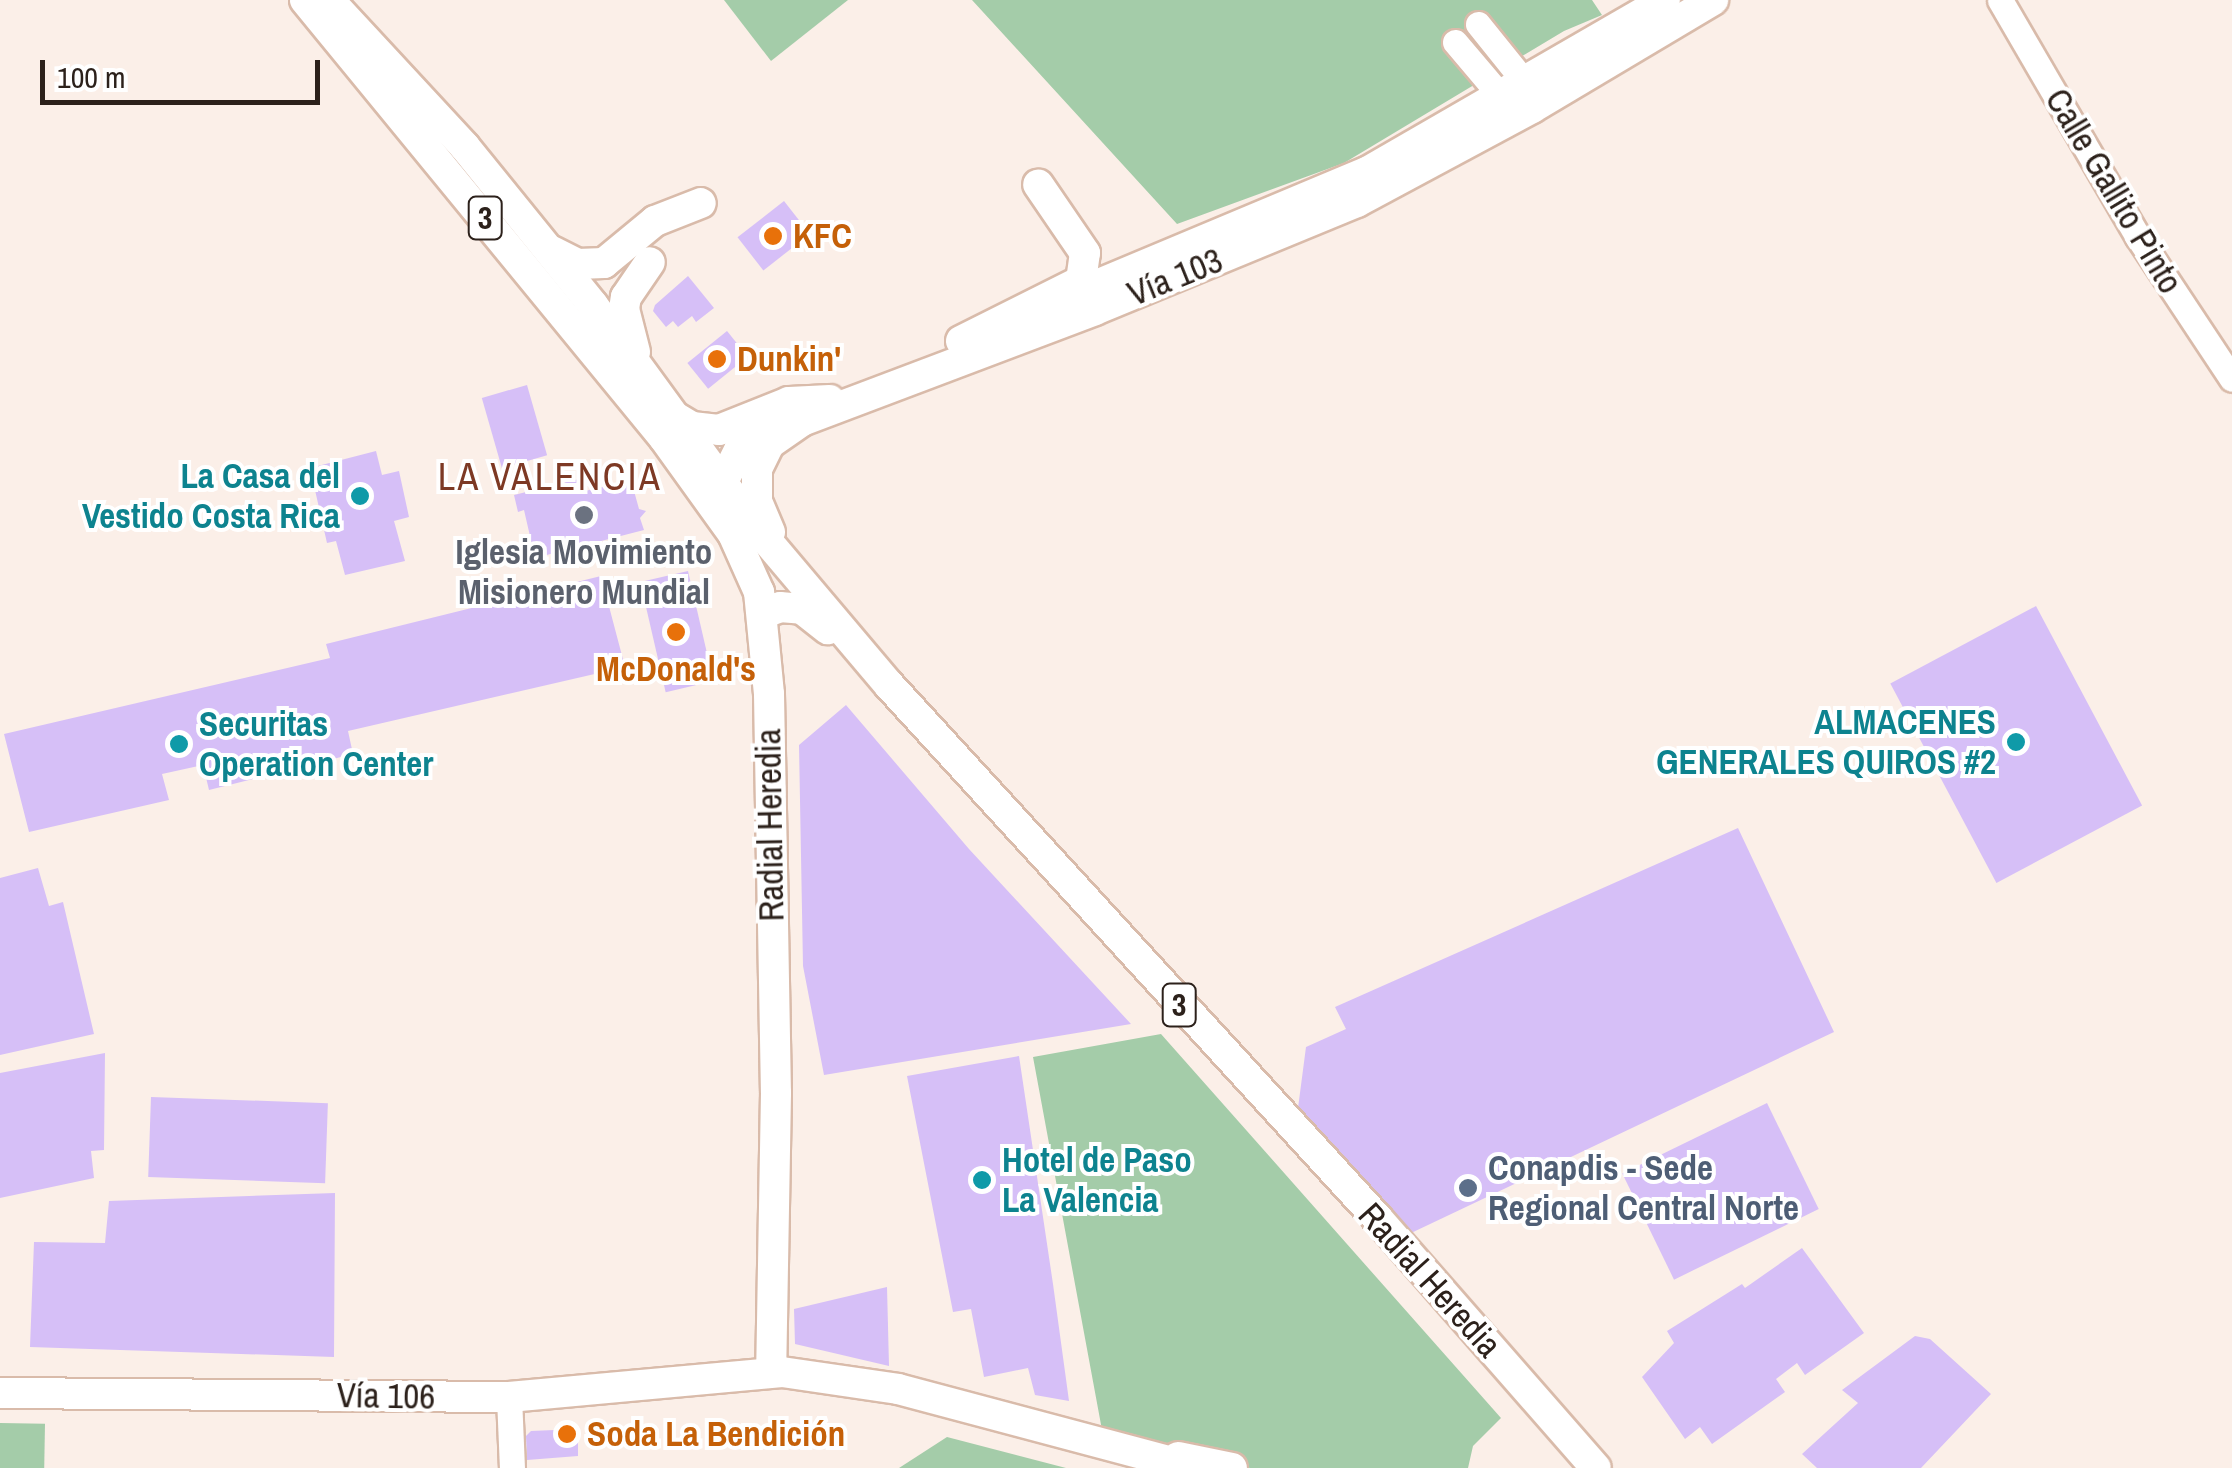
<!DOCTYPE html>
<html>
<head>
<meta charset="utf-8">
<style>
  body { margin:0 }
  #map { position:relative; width:2232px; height:1468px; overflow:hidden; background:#fbefe8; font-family:"Archivo Narrow",sans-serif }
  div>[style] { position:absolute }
  .green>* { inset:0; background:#a4cca9; transform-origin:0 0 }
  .building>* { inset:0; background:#d6bff7; transform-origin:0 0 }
  .roads { filter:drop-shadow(2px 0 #d9bbaa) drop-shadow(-2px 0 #d9bbaa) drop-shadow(0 2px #d9bbaa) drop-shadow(0 -2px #d9bbaa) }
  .minor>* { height:25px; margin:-12.5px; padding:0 12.5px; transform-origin:12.5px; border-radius:12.5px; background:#fff }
  .major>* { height:30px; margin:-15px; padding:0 15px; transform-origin:15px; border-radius:15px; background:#fff }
  .dots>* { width:28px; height:28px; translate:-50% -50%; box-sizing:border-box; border:5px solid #fff; border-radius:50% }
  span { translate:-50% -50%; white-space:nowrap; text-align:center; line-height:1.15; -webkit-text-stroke:8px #fff; paint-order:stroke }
  .shield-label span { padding:2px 8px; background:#fff; border:2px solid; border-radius:8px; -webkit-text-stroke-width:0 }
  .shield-label { font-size:32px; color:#2c211b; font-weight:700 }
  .street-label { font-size:35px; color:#2c211b }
  .food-label { font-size:35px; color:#c56008; font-weight:700 }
  .left { translate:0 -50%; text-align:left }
  .culture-label { font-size:35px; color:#0d838f; font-weight:700 }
  .right { translate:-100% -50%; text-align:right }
  .worship-label { font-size:35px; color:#5b616d; font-weight:700 }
  .service-label { font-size:35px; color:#4e5e75; font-weight:700 }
  .neighbourhood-label { font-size:38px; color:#7d3924; letter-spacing:2.5px }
  .scale { position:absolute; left:40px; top:60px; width:280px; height:45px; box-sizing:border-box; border:5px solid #2c211b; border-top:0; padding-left:12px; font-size:30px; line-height:35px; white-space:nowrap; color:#2c211b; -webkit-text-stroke:8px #fff; paint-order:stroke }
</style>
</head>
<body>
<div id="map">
  <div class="green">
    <i style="clip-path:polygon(724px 0,848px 0,771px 61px)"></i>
    <i style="clip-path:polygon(972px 0,1592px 0,1602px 15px,1564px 31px,1344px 163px,1177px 224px)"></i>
    <i style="clip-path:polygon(1161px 1034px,1501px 1418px,1473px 1446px,1468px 1468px,1250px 1468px,1102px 1430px,1033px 1057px)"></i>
    <i style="left:0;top:1423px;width:45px;height:45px;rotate:1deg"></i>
    <i style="clip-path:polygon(947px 1437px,1066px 1468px,899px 1468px)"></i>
  </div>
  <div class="building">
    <i style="left:784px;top:201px;width:42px;height:59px;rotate:52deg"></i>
    <i style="clip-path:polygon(688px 276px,714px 308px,696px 322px,692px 316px,678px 327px,673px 321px,666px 327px,653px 311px,655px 305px)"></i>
    <i style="left:727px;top:331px;width:33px;height:51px;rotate:51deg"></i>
    <i style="left:527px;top:385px;width:73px;height:47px;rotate:74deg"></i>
    <i style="clip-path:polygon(376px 451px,382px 475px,399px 471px,409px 517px,394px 521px,405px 561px,345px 575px,336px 541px,327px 543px,310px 468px)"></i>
    <i style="clip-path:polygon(583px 478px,585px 491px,631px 480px,639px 509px,646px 511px,640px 518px,644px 530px,535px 558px,524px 510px,518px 512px,514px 495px)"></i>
    <i style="left:688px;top:571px;width:113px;height:49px;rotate:77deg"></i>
    <i style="clip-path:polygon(601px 576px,625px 667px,348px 731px,353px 754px,209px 790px,203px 765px,162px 774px,169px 800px,29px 832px,4px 734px,330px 658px,326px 644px)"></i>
    <i style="left:2036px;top:606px;width:226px;height:165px;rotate:62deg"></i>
    <i style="clip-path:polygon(846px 705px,969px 849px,1131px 1024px,824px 1075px,803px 966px,799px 745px)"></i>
    <i style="clip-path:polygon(1738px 828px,1834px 1032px,1409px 1234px,1298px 1108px,1306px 1047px,1346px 1029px,1335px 1007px)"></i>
    <i style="clip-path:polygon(38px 868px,49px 906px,63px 902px,94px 1034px,0 1055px,0 878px)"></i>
    <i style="clip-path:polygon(105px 1053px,104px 1150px,91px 1151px,94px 1178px,0 1198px,0 1073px)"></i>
    <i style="clip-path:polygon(1019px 1056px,1053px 1284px,1069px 1401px,1035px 1395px,1028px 1368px,984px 1377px,971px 1309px,953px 1312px,907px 1076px)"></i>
    <i style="left:151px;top:1097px;width:177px;height:80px;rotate:2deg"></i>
    <i style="left:1767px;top:1103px;width:118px;height:161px;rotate:64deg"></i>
    <i style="clip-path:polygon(335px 1193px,334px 1357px,30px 1347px,34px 1242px,105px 1243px,109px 1201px)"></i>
    <i style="clip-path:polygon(1802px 1248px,1864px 1333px,1805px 1375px,1797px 1363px,1776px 1379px,1785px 1392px,1712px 1444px,1700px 1427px,1685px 1439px,1642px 1377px,1674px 1343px,1667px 1331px,1742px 1284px,1745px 1288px)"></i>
    <i style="clip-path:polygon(887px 1287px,889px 1366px,795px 1344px,794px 1309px)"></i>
    <i style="clip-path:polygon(1915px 1336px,1930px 1339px,1991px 1394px,1921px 1468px,1817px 1468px,1802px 1454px,1858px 1403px,1842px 1390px)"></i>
    <i style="clip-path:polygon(578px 1429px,578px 1456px,527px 1460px,526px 1436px,531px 1431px)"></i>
  </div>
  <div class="roads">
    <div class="minor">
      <i style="left:2000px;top:0;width:274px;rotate:59.8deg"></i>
      <i style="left:2138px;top:237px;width:170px;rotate:56.5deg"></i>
      <i style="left:1478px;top:24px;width:72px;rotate:51.2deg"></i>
      <i style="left:1455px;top:42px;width:68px;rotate:49.8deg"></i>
      <i style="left:509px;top:1397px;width:71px;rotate:87.6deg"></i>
    </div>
    <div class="major">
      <i style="left:305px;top:0;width:566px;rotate:50.66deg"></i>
      <i style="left:664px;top:438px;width:118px;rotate:54.3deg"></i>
      <i style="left:733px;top:534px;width:64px;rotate:65.9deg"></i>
      <i style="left:759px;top:592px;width:102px;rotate:84.4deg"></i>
      <i style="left:769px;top:694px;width:399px;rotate:89deg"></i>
      <i style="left:776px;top:1093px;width:279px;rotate:91deg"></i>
      <i style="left:329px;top:0;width:200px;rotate:47.2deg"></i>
      <i style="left:465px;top:147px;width:203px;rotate:51deg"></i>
      <i style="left:593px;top:305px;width:270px;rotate:53.9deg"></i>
      <i style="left:752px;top:523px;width:212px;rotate:49.8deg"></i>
      <i style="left:889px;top:685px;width:723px;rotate:47.52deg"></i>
      <i style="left:1377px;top:1218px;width:332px;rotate:48.8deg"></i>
      <i style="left:552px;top:251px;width:29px;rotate:27deg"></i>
      <i style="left:578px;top:264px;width:26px;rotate:-2deg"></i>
      <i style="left:604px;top:263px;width:66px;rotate:-39.5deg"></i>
      <i style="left:655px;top:221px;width:49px;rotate:-21.4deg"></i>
      <i style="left:1020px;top:317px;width:376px;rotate:-22.7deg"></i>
      <i style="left:1367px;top:172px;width:344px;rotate:-30deg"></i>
      <i style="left:961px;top:341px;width:134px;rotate:-26.6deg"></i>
      <i style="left:1081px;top:281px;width:28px;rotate:-82deg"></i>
      <i style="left:1085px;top:253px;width:83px;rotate:-124.3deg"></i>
      <i style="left:635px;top:352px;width:44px;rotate:-104.3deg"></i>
      <i style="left:624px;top:309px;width:12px;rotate:-81deg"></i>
      <i style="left:626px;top:297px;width:42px;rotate:-55.6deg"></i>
      <i style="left:672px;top:415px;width:23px;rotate:31deg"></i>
      <i style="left:692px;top:427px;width:27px;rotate:6deg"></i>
      <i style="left:719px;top:430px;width:75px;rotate:-21.8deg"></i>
      <i style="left:789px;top:402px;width:41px;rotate:-2.8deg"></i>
      <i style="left:724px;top:498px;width:14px;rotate:-98deg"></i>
      <i style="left:722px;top:484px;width:40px;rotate:-63.4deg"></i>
      <i style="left:740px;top:448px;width:45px;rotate:-38.7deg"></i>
      <i style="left:770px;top:532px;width:34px;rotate:-113deg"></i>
      <i style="left:757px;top:501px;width:32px;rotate:-90deg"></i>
      <i style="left:757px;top:469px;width:28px;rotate:-64deg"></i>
      <i style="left:769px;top:444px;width:40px;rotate:-34.9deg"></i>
      <i style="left:802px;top:421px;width:313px;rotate:-20.7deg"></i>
      <i style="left:1095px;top:310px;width:283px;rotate:-22.4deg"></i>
      <i style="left:1357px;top:202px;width:199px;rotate:-28.2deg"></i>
      <i style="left:1532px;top:108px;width:211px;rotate:-30.8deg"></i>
      <i style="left:762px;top:614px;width:19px;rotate:-21deg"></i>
      <i style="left:780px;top:607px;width:22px;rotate:5deg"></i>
      <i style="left:802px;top:609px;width:33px;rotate:38deg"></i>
      <i style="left:0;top:1393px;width:509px;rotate:0.45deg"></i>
      <i style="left:509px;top:1397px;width:274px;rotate:-5.2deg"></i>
      <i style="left:782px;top:1372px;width:117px;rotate:8.3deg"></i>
      <i style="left:898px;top:1389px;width:307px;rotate:14.9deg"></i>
      <i style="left:1178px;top:1457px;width:55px;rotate:11.5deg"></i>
    </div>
  </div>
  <div class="dots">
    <i style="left:773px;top:236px;background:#e8710a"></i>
    <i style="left:717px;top:359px;background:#e8710a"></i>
    <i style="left:360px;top:496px;background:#0f9aa8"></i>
    <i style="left:584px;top:515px;background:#6b7280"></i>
    <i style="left:676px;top:632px;background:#e8710a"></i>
    <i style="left:2016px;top:742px;background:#0f9aa8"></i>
    <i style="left:179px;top:744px;background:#0f9aa8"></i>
    <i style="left:982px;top:1180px;background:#0f9aa8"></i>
    <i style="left:1468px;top:1188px;background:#5c6f8a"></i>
    <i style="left:567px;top:1434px;background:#e8710a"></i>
  </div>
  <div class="shield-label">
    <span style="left:485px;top:218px">3</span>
    <span style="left:1179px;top:1005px">3</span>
  </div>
  <div class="street-label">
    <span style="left:2114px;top:191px;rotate:59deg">Calle Gallito Pinto</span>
    <span style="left:1175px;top:277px;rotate:-22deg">Vía 103</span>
    <span style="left:770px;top:825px;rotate:-91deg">Radial Heredia</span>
    <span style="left:1430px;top:1280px;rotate:48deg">Radial Heredia</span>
    <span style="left:386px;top:1396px;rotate:1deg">Vía 106</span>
  </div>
  <div class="food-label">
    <span class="left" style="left:793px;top:236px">KFC</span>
    <span class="left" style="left:737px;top:359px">Dunkin'</span>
    <span style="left:676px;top:669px">McDonald's</span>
    <span class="left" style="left:587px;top:1434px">Soda La Bendición</span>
  </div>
  <div class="culture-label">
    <span class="right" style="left:340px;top:496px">La Casa del<br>Vestido Costa Rica</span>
    <span class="right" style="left:1996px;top:742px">ALMACENES<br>GENERALES QUIROS #2</span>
    <span class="left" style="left:199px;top:744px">Securitas<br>Operation Center</span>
    <span class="left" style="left:1002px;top:1180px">Hotel de Paso<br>La Valencia</span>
  </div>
  <div class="worship-label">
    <span style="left:584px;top:572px">Iglesia Movimiento<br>Misionero Mundial</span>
  </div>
  <div class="service-label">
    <span class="left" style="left:1488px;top:1188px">Conapdis - Sede<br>Regional Central Norte</span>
  </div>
  <div class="neighbourhood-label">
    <span style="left:550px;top:477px">LA VALENCIA</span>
  </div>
  <div class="scale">100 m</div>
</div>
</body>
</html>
